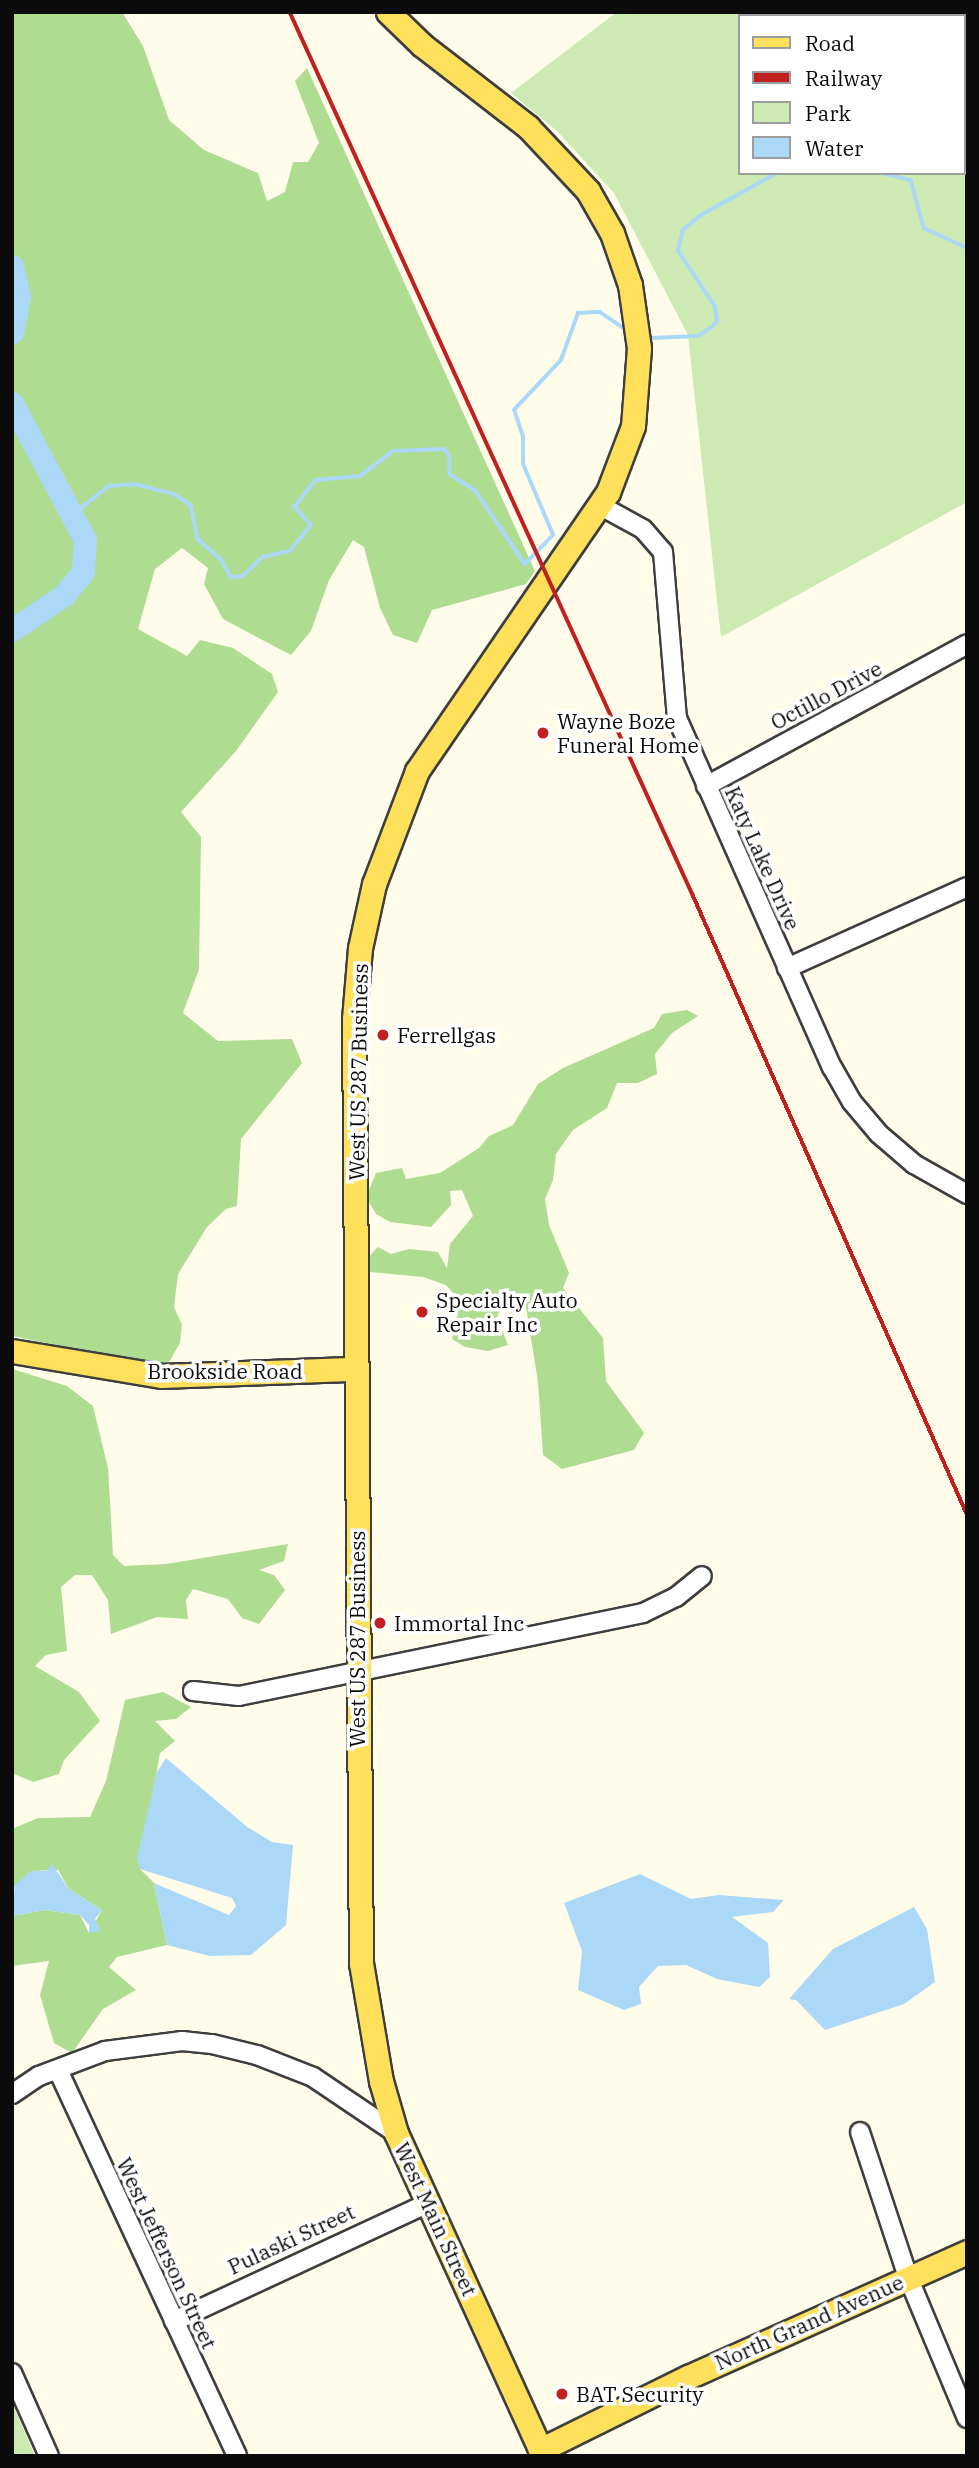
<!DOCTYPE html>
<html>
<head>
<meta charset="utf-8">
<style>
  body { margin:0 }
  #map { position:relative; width:979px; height:2468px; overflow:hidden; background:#fffcea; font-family:"IBM Plex Serif",serif }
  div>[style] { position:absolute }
  .green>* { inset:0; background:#cceab2 }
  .forest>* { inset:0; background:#aedc91 }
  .water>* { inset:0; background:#acd8f8 }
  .stream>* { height:3.5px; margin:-1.75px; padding:0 1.75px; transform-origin:1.75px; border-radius:1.75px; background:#acd8f8 }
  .river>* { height:23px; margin:-11.5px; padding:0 11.5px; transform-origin:11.5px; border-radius:11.5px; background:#acd8f8 }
  .roads { filter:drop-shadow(2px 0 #3e3e3e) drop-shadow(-2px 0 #3e3e3e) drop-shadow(0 2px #3e3e3e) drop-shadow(0 -2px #3e3e3e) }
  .minor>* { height:18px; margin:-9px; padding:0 9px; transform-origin:9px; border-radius:9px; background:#fff }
  .major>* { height:23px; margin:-11.5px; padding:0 11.5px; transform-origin:11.5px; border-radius:11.5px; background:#fee05b }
  .rail>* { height:3.5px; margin:-1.75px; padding:0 1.75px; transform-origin:1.75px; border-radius:1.75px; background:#c0201f }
  .dots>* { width:19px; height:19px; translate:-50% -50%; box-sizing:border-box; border:4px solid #fff; border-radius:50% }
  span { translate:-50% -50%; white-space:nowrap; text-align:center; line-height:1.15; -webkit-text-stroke:7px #fff; paint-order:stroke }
  .street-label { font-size:21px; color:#0b0b0b }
  .poi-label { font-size:21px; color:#0b0b0b }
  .left { translate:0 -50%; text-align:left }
  .frame { position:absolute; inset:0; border:14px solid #0b0b0b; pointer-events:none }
  .legend { position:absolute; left:738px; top:14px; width:228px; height:161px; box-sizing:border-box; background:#fff; border:2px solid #9d9d9d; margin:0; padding:9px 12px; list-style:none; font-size:21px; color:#0b0b0b }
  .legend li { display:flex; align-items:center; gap:14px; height:35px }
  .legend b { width:35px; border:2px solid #9d9d9d }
</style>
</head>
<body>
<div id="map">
  <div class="green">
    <i style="clip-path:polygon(evenodd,617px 12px,967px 12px,967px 502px,721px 637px,688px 335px,614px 193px,557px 131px,511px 93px,617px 12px,739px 16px,963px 16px,963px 173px,739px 173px,739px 16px)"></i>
    <i style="clip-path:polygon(12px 2403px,35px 2456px,12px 2456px)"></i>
  </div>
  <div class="forest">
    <i style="clip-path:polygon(12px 12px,122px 12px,143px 46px,169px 120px,204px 150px,258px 173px,267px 201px,285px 192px,293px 162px,308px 162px,319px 143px,295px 81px,307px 68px,535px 571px,526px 584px,432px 610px,417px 643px,393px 635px,380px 608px,364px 547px,353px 540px,329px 580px,311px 631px,291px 655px,223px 619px,204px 584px,208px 568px,182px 548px,155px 569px,138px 629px,187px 656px,200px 640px,233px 648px,272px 674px,278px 692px,236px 751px,181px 812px,201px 837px,199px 969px,183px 1013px,218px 1041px,292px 1039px,302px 1063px,241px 1139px,237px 1206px,226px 1209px,207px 1227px,178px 1274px,174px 1307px,182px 1325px,180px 1343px,169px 1362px,161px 1366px,12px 1336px)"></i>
    <i style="clip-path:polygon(687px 1010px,698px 1016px,672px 1033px,655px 1054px,657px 1074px,638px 1083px,617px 1083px,607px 1108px,573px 1130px,556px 1154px,553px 1180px,545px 1199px,549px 1225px,569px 1273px,563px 1288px,603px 1338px,606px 1381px,644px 1433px,634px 1450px,562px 1469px,543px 1455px,538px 1382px,524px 1295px,504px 1297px,497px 1318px,508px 1345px,488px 1351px,465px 1347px,452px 1339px,460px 1301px,446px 1285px,423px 1277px,370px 1272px,365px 1261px,378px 1247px,391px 1254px,409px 1249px,438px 1252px,447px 1268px,450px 1244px,473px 1216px,462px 1190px,450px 1191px,451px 1205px,431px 1227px,390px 1222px,376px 1214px,366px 1197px,376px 1173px,402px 1168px,406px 1179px,440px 1173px,479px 1148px,489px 1136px,513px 1125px,538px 1084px,563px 1068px,654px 1028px,662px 1014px)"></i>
    <i style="clip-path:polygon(12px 1369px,67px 1386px,93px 1406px,108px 1468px,113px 1555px,124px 1566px,166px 1564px,288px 1544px,284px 1561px,259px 1570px,274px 1575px,285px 1590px,259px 1624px,242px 1618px,228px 1599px,193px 1589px,186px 1600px,188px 1619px,157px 1617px,111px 1634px,108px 1600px,92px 1575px,75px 1575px,61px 1587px,67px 1651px,46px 1655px,35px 1666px,79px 1692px,100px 1721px,64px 1760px,59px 1774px,33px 1782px,12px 1773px)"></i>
    <i style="clip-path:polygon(163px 1692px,191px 1707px,176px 1719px,155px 1721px,175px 1741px,160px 1753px,140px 1869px,154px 1883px,167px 1945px,117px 1957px,109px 1967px,136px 1990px,103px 2009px,72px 2053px,54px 2043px,40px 1995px,49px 1961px,12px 1966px,12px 1916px,45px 1910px,80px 1915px,89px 1933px,102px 1910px,69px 1889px,58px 1870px,31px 1871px,12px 1889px,12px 1829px,38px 1818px,90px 1817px,106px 1781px,125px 1700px)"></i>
  </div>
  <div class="water">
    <i style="clip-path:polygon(867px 12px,967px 12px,967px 121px,963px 16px)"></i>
    <i style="clip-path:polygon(166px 1758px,246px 1826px,272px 1842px,293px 1845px,286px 1925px,251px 1955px,210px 1956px,167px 1945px,154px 1883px,229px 1915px,236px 1906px,232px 1898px,140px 1869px,137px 1858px,157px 1772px)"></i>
    <i style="clip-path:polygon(52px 1864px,69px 1889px,102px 1910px,95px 1919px,101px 1931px,89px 1933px,89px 1925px,80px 1915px,45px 1910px,12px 1916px,15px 1885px,31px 1871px,46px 1871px)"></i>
    <i style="clip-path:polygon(640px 1874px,691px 1899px,719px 1895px,784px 1900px,773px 1912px,732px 1917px,768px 1943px,770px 1977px,759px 1987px,717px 1979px,686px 1965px,658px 1966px,639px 1987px,641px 2004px,624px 2010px,578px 1990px,582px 1951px,564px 1903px)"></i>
    <i style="clip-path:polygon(914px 1907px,927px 1929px,935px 1982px,904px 2004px,825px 2030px,796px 2000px,789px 1999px,833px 1949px)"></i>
  </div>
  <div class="stream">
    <i style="left:882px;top:173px;width:30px;rotate:14deg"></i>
    <i style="left:911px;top:180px;width:50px;rotate:74.8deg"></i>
    <i style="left:924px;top:228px;width:47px;rotate:24.9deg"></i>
    <i style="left:651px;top:338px;width:47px;rotate:-2.4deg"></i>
    <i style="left:698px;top:336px;width:17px;rotate:-33deg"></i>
    <i style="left:712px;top:327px;width:8px;rotate:-50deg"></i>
    <i style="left:717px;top:321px;width:14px;rotate:-98deg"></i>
    <i style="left:715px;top:307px;width:67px;rotate:-123.5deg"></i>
    <i style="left:678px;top:251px;width:22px;rotate:-77deg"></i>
    <i style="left:683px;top:230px;width:23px;rotate:-40deg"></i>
    <i style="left:701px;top:215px;width:87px;rotate:-28.9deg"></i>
    <i style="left:72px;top:515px;width:47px;rotate:-38.1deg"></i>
    <i style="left:109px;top:486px;width:26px;rotate:-4deg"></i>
    <i style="left:135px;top:484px;width:40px;rotate:14.4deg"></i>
    <i style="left:174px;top:494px;width:20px;rotate:33deg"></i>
    <i style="left:191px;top:505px;width:35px;rotate:78deg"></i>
    <i style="left:198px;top:539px;width:30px;rotate:41deg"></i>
    <i style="left:221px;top:559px;width:21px;rotate:61deg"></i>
    <i style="left:231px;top:577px;width:12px;rotate:-5deg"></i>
    <i style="left:243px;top:576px;width:28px;rotate:-44deg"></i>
    <i style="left:263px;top:557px;width:28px;rotate:-13deg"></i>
    <i style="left:290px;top:551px;width:33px;rotate:-51deg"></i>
    <i style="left:311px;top:525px;width:25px;rotate:-133deg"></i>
    <i style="left:294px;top:507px;width:35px;rotate:-51deg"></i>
    <i style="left:316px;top:480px;width:44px;rotate:-5.2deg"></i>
    <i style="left:360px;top:476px;width:41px;rotate:-37.1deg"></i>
    <i style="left:393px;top:451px;width:52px;rotate:-2.2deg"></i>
    <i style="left:445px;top:449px;width:9px;rotate:58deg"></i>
    <i style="left:450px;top:457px;width:17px;rotate:90deg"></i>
    <i style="left:450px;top:474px;width:31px;rotate:33deg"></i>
    <i style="left:476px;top:491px;width:88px;rotate:56.1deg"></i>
    <i style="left:525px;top:564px;width:40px;rotate:-46deg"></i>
    <i style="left:553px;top:535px;width:77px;rotate:-112.9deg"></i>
    <i style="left:523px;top:464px;width:27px;rotate:-90deg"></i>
    <i style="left:523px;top:437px;width:28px;rotate:-108deg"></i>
    <i style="left:514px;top:410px;width:69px;rotate:-46.8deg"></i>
    <i style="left:561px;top:360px;width:50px;rotate:-70.1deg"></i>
    <i style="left:578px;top:313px;width:22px;rotate:-3deg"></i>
    <i style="left:600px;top:312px;width:27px;rotate:34deg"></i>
  </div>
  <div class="river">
    <i style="left:12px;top:266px;width:32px;rotate:77deg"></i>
    <i style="left:19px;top:297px;width:36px;rotate:101deg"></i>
    <i style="left:12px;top:403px;width:155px;rotate:61.9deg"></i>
    <i style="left:85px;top:540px;width:32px;rotate:94deg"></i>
    <i style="left:83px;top:572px;width:30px;rotate:130deg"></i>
    <i style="left:64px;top:595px;width:63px;rotate:146.1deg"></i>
  </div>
  <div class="roads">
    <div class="minor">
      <i style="left:601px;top:506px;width:48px;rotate:28.7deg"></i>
      <i style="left:643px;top:529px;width:30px;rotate:49deg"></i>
      <i style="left:663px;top:552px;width:167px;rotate:85.2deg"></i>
      <i style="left:677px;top:718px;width:382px;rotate:66.1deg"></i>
      <i style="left:832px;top:1067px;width:40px;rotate:60.3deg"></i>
      <i style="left:852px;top:1102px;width:42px;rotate:49.8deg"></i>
      <i style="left:879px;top:1134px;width:46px;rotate:40.6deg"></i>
      <i style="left:914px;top:1164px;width:61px;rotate:29.5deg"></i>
      <i style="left:706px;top:786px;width:297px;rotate:-28.5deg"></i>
      <i style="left:787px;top:968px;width:197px;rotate:-24.2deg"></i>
      <i style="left:193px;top:1691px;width:46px;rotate:6.2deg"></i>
      <i style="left:239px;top:1696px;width:412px;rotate:-11.6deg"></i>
      <i style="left:643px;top:1613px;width:37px;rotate:-26deg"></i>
      <i style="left:676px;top:1597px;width:33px;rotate:-39deg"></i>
      <i style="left:58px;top:2070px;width:425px;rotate:65.1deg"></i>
      <i style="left:12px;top:2094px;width:32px;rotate:-34deg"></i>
      <i style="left:39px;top:2076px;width:71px;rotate:-20.7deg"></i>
      <i style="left:105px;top:2051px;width:78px;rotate:-7.4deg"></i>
      <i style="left:182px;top:2041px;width:30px;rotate:6deg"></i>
      <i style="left:212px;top:2044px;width:46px;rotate:13.7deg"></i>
      <i style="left:257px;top:2055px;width:60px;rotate:21.4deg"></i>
      <i style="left:313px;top:2077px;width:100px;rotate:34deg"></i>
      <i style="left:860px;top:2132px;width:153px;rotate:71.7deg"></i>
      <i style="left:908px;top:2277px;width:153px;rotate:67.3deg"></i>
      <i style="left:174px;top:2321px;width:280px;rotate:-24.9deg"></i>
      <i style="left:12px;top:2373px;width:91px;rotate:66deg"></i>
    </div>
    <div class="major">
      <i style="left:388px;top:12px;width:47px;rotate:44.1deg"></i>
      <i style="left:422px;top:45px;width:134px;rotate:37.7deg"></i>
      <i style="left:528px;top:127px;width:88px;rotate:46.8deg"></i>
      <i style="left:588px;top:191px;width:48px;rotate:60.3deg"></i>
      <i style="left:612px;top:233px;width:55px;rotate:70.9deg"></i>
      <i style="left:630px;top:285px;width:64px;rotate:81.9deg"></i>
      <i style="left:639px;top:348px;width:78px;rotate:94.4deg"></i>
      <i style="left:633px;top:426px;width:71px;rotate:110.7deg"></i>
      <i style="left:608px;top:492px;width:338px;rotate:124.4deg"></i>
      <i style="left:417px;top:771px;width:121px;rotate:110.8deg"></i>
      <i style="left:374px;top:884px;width:66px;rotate:102.3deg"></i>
      <i style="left:360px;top:948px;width:71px;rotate:94.8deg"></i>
      <i style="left:354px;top:1019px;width:944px;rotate:89.58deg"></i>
      <i style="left:361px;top:1963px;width:120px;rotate:80.4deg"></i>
      <i style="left:381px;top:2081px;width:54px;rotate:73.9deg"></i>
      <i style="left:396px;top:2133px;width:355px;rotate:65.5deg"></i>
      <i style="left:12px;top:1351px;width:151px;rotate:9.5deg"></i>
      <i style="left:161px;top:1376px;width:195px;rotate:-2.1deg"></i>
      <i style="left:540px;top:2450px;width:165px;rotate:-26.3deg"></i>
      <i style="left:688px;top:2377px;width:306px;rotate:-24.1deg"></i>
    </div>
  </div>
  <div class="rail">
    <i style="left:290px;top:12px;width:971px;rotate:65.47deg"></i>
    <i style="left:693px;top:895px;width:677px;rotate:66.12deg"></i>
  </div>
  <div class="dots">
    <i style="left:543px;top:733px;background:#c0201f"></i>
    <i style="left:383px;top:1035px;background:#c0201f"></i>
    <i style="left:422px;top:1312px;background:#c0201f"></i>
    <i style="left:380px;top:1623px;background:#c0201f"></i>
    <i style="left:562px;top:2394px;background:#c0201f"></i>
  </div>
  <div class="street-label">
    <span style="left:826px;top:695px;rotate:-28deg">Octillo Drive</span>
    <span style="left:763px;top:858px;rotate:66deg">Katy Lake Drive</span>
    <span style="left:358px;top:1072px;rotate:-89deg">West US 287 Business</span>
    <span style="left:225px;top:1371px">Brookside Road</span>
    <span style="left:357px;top:1639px;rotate:-90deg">West US 287 Business</span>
    <span style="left:436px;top:2219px;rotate:65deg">West Main Street</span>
    <span style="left:291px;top:2239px;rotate:-25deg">Pulaski Street</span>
    <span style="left:167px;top:2253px;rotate:65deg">West Jefferson Street</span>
    <span style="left:809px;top:2322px;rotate:-24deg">North Grand Avenue</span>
  </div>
  <div class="poi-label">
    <span class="left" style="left:557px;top:733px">Wayne Boze<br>Funeral Home</span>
    <span class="left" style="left:397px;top:1035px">Ferrellgas</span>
    <span class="left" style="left:436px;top:1312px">Specialty Auto<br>Repair Inc</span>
    <span class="left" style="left:394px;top:1623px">Immortal Inc</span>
    <span class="left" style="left:576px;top:2394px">BAT Security</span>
  </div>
  <div class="frame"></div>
  <ul class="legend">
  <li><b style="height:9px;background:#fee05b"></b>Road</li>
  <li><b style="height:9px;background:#c0201f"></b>Railway</li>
  <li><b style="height:19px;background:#cceab2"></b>Park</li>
  <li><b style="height:19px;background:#acd8f8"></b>Water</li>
  </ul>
</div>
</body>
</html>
